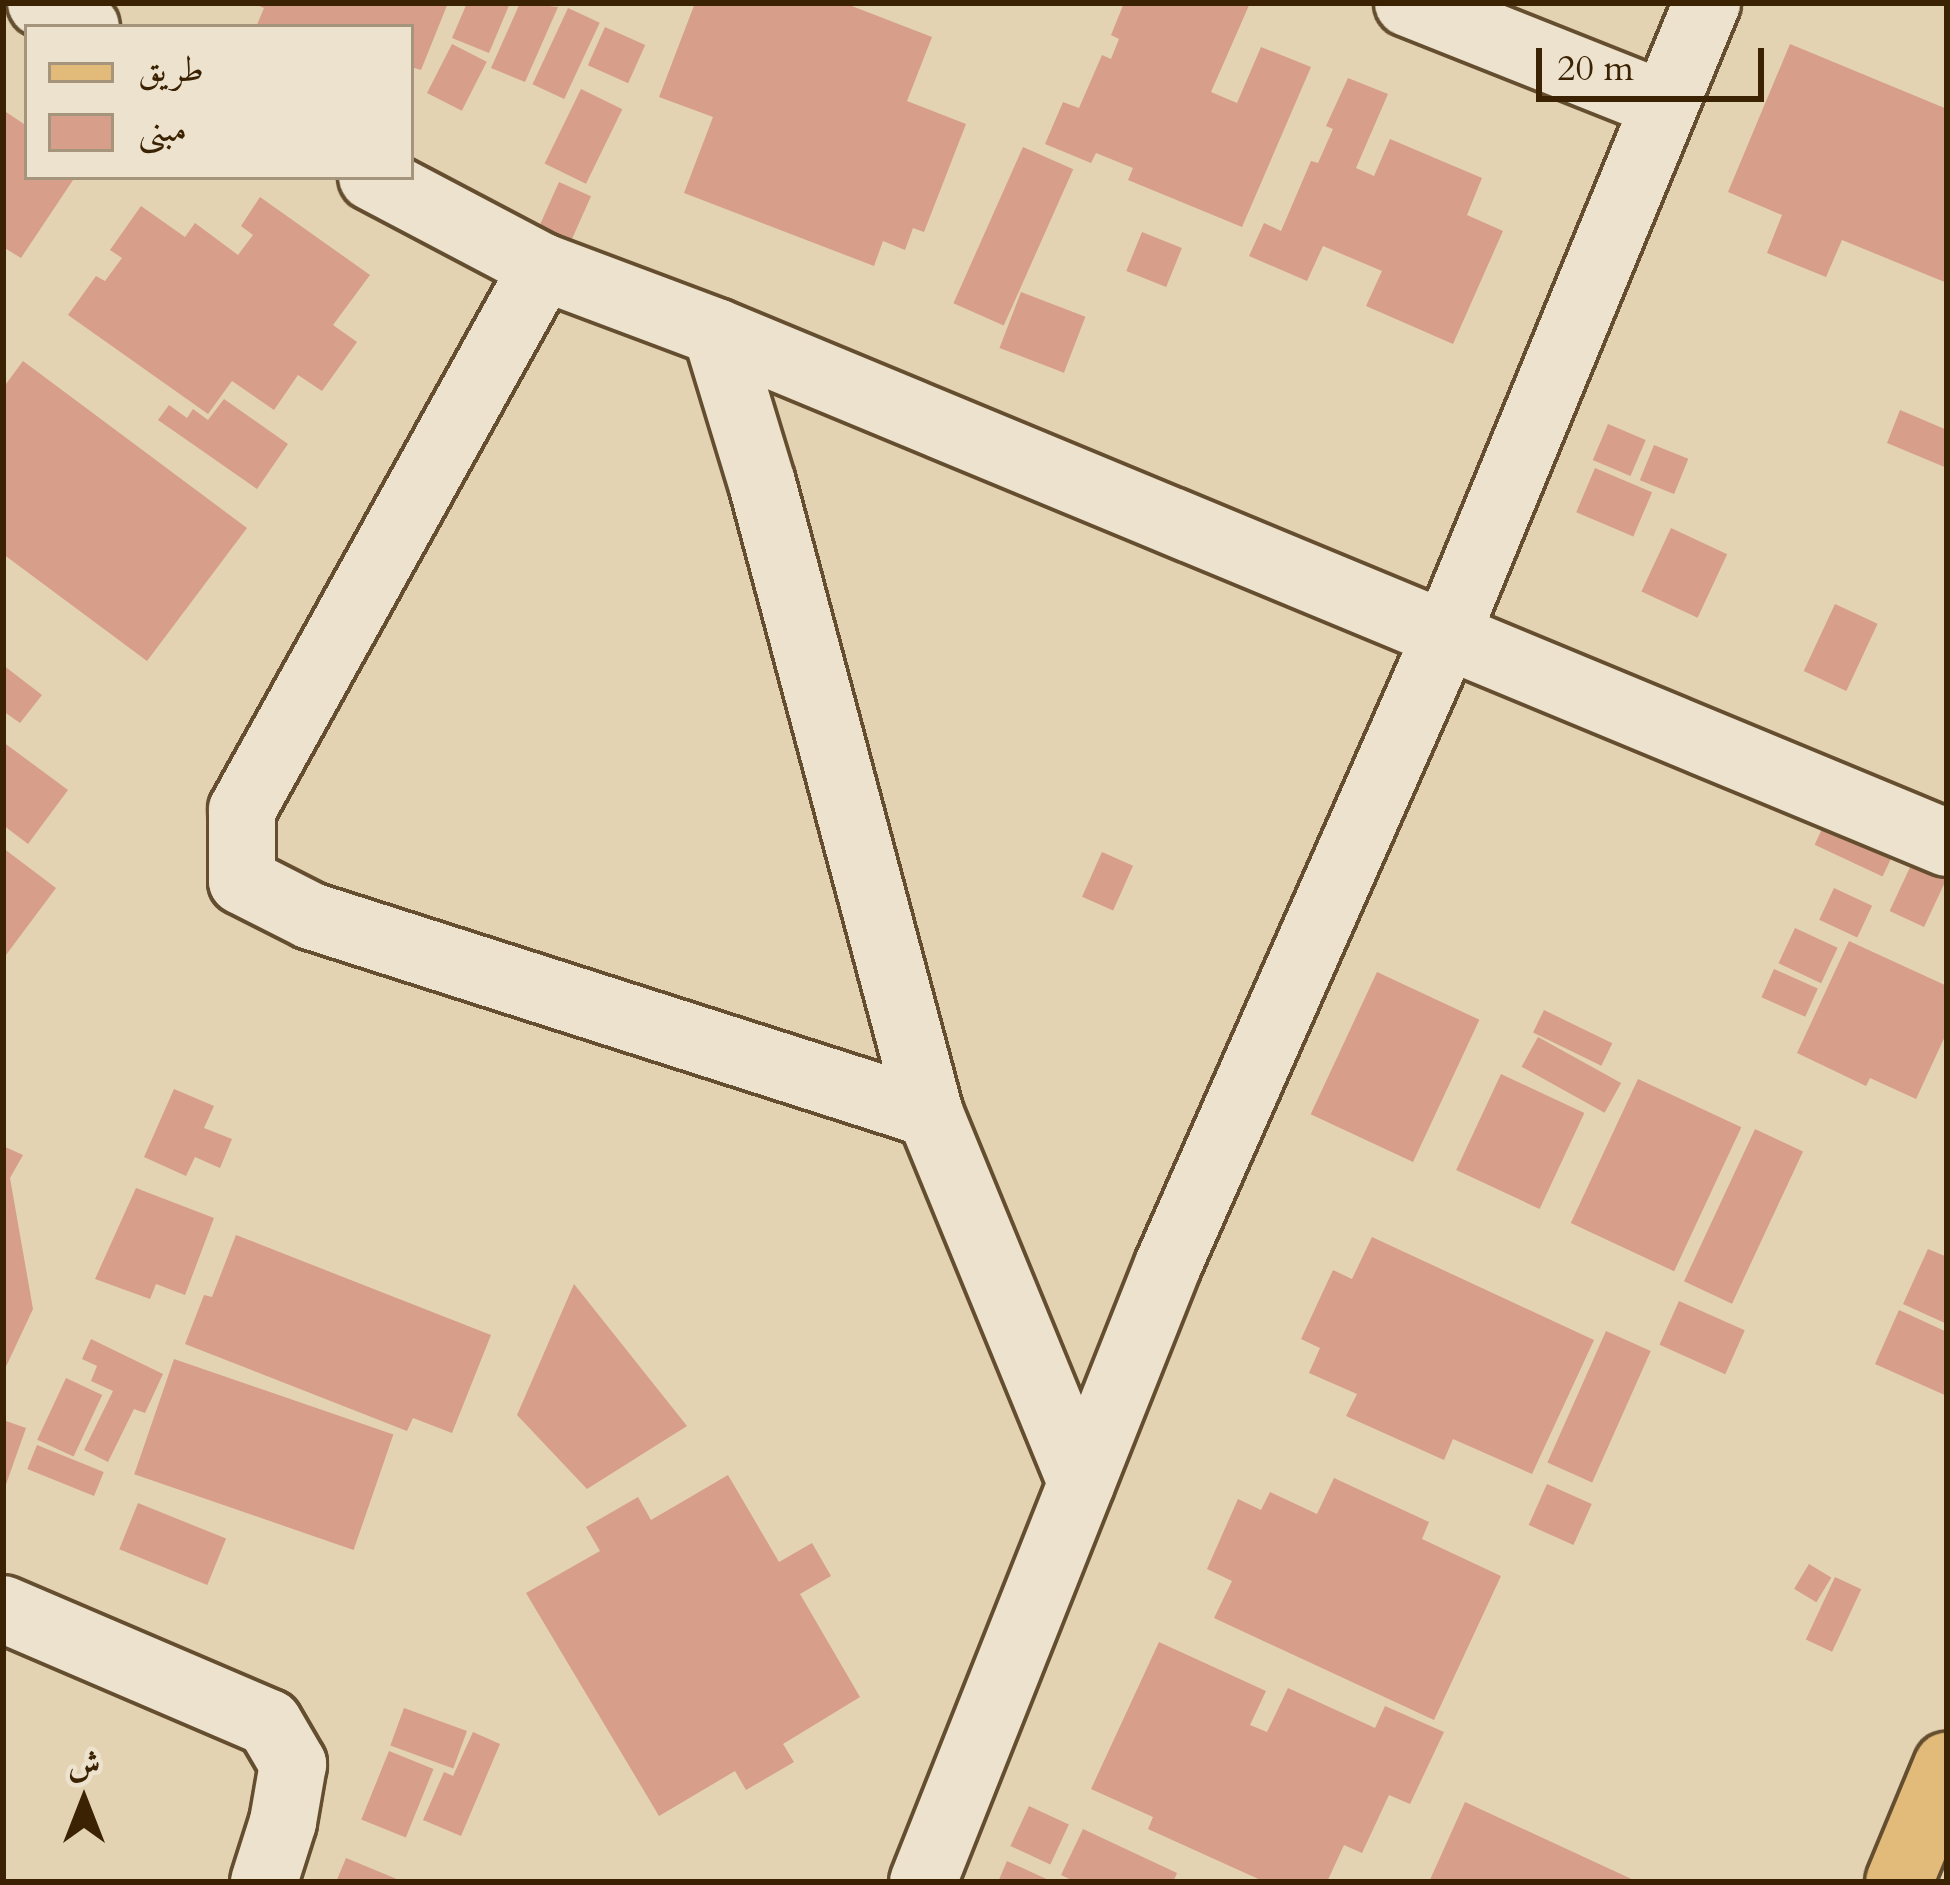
<!DOCTYPE html>
<html>
<head>
<meta charset="utf-8">
<style>
  body { margin:0 }
  #map { position:relative; width:1950px; height:1885px; overflow:hidden; background:#e3d3b3; font-family:Cardo,Amiri,serif }
  div>[style] { position:absolute }
  .building>* { inset:0; background:#d79e8a; transform-origin:0 0 }
  .roads { filter:drop-shadow(3px 0 #644e2f) drop-shadow(-3px 0 #644e2f) drop-shadow(0 3px #644e2f) drop-shadow(0 -3px #644e2f) }
  .minor>* { height:66px; margin:-33px; padding:0 33px; transform-origin:33px; border-radius:33px; background:#ede2ce }
  .primary>* { height:66px; margin:-33px; padding:0 33px; transform-origin:33px; border-radius:33px; background:#e2ba7a }
  span { translate:-50% -50%; white-space:nowrap; text-align:center; line-height:1.15; -webkit-text-stroke:9px #ede2ce; paint-order:stroke }
  .frame { position:absolute; inset:0; border:6px solid #3a2203; pointer-events:none }
  .legend { position:absolute; left:24px; top:24px; width:390px; height:156px; box-sizing:border-box; background:#ede2ce; border:3px solid #a5957d; margin:0; padding:15px 21px; list-style:none; font-size:36px; color:#3a2203 }
  .legend li { display:flex; align-items:center; gap:24px; height:60px }
  .legend b { width:60px; border:3px solid #a5957d }
  .north { position:absolute; left:24px; top:1741px; width:120px; height:120px; -webkit-text-stroke:9px #ede2ce; paint-order:stroke; rotate:0deg; font-size:33px; font-weight:700; line-height:48px; text-align:center; color:#3a2203 }
  .north::after { content:''; display:block; margin:auto; width:42px; height:54px; background:#3a2203; clip-path:polygon(50% 0,100% 100%,50% 72%,0 100%) }
  .scale { position:absolute; left:1536px; top:48px; width:228px; height:54px; box-sizing:border-box; border:6px solid #3a2203; border-top:0; padding-left:15px; font-size:36px; line-height:42px; white-space:nowrap; color:#3a2203; -webkit-text-stroke:9px #ede2ce; paint-order:stroke }
</style>
</head>
<body>
<div id="map">
  <div class="building">
    <i style="clip-path:polygon(252px 3px,448px 3px,421px 70px,411px 67px,411px 27px,256px 27px,264px 8px)"></i>
    <i style="clip-path:polygon(467px 3px,510px 3px,489px 53px,452px 38px)"></i>
    <i style="clip-path:polygon(520px 3px,558px 7px,525px 82px,491px 68px)"></i>
    <i style="clip-path:polygon(695px 3px,844px 3px,932px 37px,907px 101px,966px 124px,924px 232px,913px 228px,905px 250px,883px 241px,874px 266px,684px 193px,713px 117px,659px 97px)"></i>
    <i style="clip-path:polygon(1124px 3px,1250px 3px,1211px 92px,1237px 103px,1261px 47px,1311px 67px,1242px 227px,1128px 180px,1133px 168px,1096px 153px,1091px 163px,1045px 144px,1063px 102px,1079px 108px,1102px 55px,1111px 59px,1119px 39px,1111px 35px)"></i>
    <i style="left:568px;top:8px;width:35px;height:84px;rotate:25deg"></i>
    <i style="left:605px;top:27px;width:44px;height:42px;rotate:24deg"></i>
    <i style="left:452px;top:44px;width:39px;height:55px;rotate:27deg"></i>
    <i style="clip-path:polygon(1790px 44px,1947px 109px,1947px 283px,1842px 240px,1826px 277px,1767px 253px,1782px 215px,1728px 192px)"></i>
    <i style="clip-path:polygon(1348px 78px,1388px 94px,1356px 168px,1374px 176px,1390px 139px,1482px 178px,1467px 215px,1503px 231px,1453px 344px,1366px 306px,1382px 271px,1323px 246px,1307px 281px,1249px 256px,1264px 223px,1281px 231px,1311px 161px,1318px 163px,1333px 129px,1326px 126px)"></i>
    <i style="left:581px;top:89px;width:46px;height:83px;rotate:26deg"></i>
    <i style="clip-path:polygon(6px 112px,27px 126px,27px 177px,75px 177px,21px 258px,3px 247px)"></i>
    <i style="left:1023px;top:147px;width:55px;height:171px;rotate:24deg"></i>
    <i style="left:559px;top:182px;width:35px;height:53px;rotate:24deg"></i>
    <i style="clip-path:polygon(260px 197px,370px 275px,333px 325px,357px 342px,322px 391px,298px 375px,274px 410px,232px 381px,208px 414px,68px 315px,96px 276px,105px 281px,122px 258px,110px 250px,141px 206px,185px 237px,195px 223px,238px 255px,253px 235px,241px 226px)"></i>
    <i style="left:1142px;top:232px;width:43px;height:42px;rotate:22deg"></i>
    <i style="left:1021px;top:292px;width:69px;height:60px;rotate:21deg"></i>
    <i style="clip-path:polygon(23px 361px,247px 528px,147px 661px,3px 554px,3px 388px)"></i>
    <i style="clip-path:polygon(224px 399px,288px 444px,257px 489px,158px 420px,169px 405px,187px 418px,193px 409px,208px 420px)"></i>
    <i style="clip-path:polygon(1900px 410px,1947px 430px,1947px 468px,1887px 443px)"></i>
    <i style="left:1608px;top:424px;width:41px;height:39px;rotate:23deg"></i>
    <i style="left:1654px;top:445px;width:37px;height:38px;rotate:22deg"></i>
    <i style="left:1595px;top:468px;width:62px;height:48px;rotate:23deg"></i>
    <i style="left:1671px;top:528px;width:62px;height:70px;rotate:25deg"></i>
    <i style="left:1835px;top:604px;width:47px;height:74px;rotate:25deg"></i>
    <i style="clip-path:polygon(3px 665px,42px 695px,20px 723px,3px 711px)"></i>
    <i style="clip-path:polygon(3px 742px,68px 790px,28px 844px,3px 825px)"></i>
    <i style="left:1829px;top:814px;width:75px;height:34px;rotate:25deg"></i>
    <i style="clip-path:polygon(3px 848px,56px 888px,3px 959px)"></i>
    <i style="left:1102px;top:852px;width:34px;height:49px;rotate:24deg"></i>
    <i style="left:1912px;top:863px;width:38px;height:53px;rotate:25deg"></i>
    <i style="left:1834px;top:888px;width:42px;height:35px;rotate:25deg"></i>
    <i style="left:1795px;top:928px;width:47px;height:39px;rotate:25deg"></i>
    <i style="clip-path:polygon(1849px 941px,1947px 986px,1947px 1032px,1916px 1099px,1870px 1078px,1866px 1086px,1797px 1053px)"></i>
    <i style="left:1774px;top:969px;width:48px;height:31px;rotate:24deg"></i>
    <i style="left:1377px;top:972px;width:113px;height:157px;rotate:25deg"></i>
    <i style="left:1544px;top:1010px;width:76px;height:25px;rotate:26deg"></i>
    <i style="left:1538px;top:1037px;width:95px;height:34px;rotate:29deg"></i>
    <i style="left:1501px;top:1074px;width:92px;height:106px;rotate:25deg"></i>
    <i style="left:1638px;top:1079px;width:114px;height:159px;rotate:25deg"></i>
    <i style="clip-path:polygon(174px 1089px,214px 1106px,204px 1128px,232px 1139px,220px 1168px,195px 1157px,186px 1176px,144px 1157px)"></i>
    <i style="left:1755px;top:1129px;width:53px;height:168px;rotate:25deg"></i>
    <i style="clip-path:polygon(3px 1146px,23px 1155px,10px 1178px,33px 1309px,3px 1373px)"></i>
    <i style="clip-path:polygon(136px 1188px,214px 1218px,185px 1295px,156px 1284px,150px 1299px,95px 1279px)"></i>
    <i style="clip-path:polygon(236px 1235px,491px 1335px,452px 1433px,413px 1418px,407px 1431px,185px 1344px,204px 1295px,212px 1297px)"></i>
    <i style="clip-path:polygon(1372px 1237px,1594px 1340px,1532px 1474px,1453px 1439px,1444px 1460px,1346px 1416px,1357px 1394px,1309px 1373px,1320px 1348px,1301px 1339px,1333px 1270px,1352px 1279px)"></i>
    <i style="clip-path:polygon(1928px 1249px,1947px 1257px,1947px 1324px,1903px 1304px)"></i>
    <i style="clip-path:polygon(574px 1284px,687px 1426px,587px 1489px,517px 1415px)"></i>
    <i style="left:1679px;top:1301px;width:72px;height:48px;rotate:24deg"></i>
    <i style="clip-path:polygon(1899px 1310px,1947px 1332px,1947px 1396px,1875px 1364px)"></i>
    <i style="left:1606px;top:1331px;width:49px;height:144px;rotate:24deg"></i>
    <i style="clip-path:polygon(91px 1339px,163px 1374px,145px 1413px,134px 1409px,108px 1462px,84px 1450px,113px 1391px,91px 1381px,97px 1366px,82px 1359px)"></i>
    <i style="left:174px;top:1359px;width:232px;height:122px;rotate:19deg"></i>
    <i style="left:66px;top:1378px;width:40px;height:68px;rotate:25deg"></i>
    <i style="clip-path:polygon(3px 1420px,26px 1428px,4px 1490px,3px 1489px)"></i>
    <i style="left:37px;top:1445px;width:72px;height:26px;rotate:22deg"></i>
    <i style="clip-path:polygon(728px 1475px,779px 1562px,812px 1543px,831px 1576px,800px 1594px,860px 1697px,783px 1744px,794px 1762px,746px 1790px,735px 1771px,659px 1816px,526px 1593px,600px 1551px,586px 1527px,638px 1497px,651px 1520px)"></i>
    <i style="clip-path:polygon(1334px 1478px,1429px 1522px,1422px 1539px,1501px 1576px,1434px 1720px,1214px 1618px,1232px 1581px,1207px 1569px,1238px 1499px,1261px 1510px,1270px 1492px,1317px 1514px)"></i>
    <i style="left:1547px;top:1484px;width:49px;height:45px;rotate:24deg"></i>
    <i style="left:138px;top:1503px;width:95px;height:50px;rotate:22deg"></i>
    <i style="left:1809px;top:1564px;width:26px;height:29px;rotate:31deg"></i>
    <i style="left:1835px;top:1577px;width:29px;height:69px;rotate:25deg"></i>
    <i style="clip-path:polygon(1159px 1642px,1266px 1691px,1250px 1725px,1267px 1732px,1288px 1688px,1375px 1728px,1385px 1706px,1444px 1732px,1410px 1804px,1389px 1795px,1362px 1853px,1344px 1845px,1327px 1882px,1265px 1882px,1148px 1829px,1153px 1817px,1091px 1789px)"></i>
    <i style="left:404px;top:1708px;width:67px;height:40px;rotate:20deg"></i>
    <i style="clip-path:polygon(473px 1732px,500px 1744px,461px 1836px,423px 1820px,444px 1772px,453px 1776px)"></i>
    <i style="left:389px;top:1751px;width:48px;height:74px;rotate:22deg"></i>
    <i style="clip-path:polygon(1465px 1802px,1638px 1882px,1429px 1882px)"></i>
    <i style="left:1029px;top:1806px;width:44px;height:44px;rotate:25deg"></i>
    <i style="clip-path:polygon(1083px 1829px,1177px 1873px,1173px 1882px,1076px 1882px,1061px 1875px)"></i>
    <i style="clip-path:polygon(346px 1858px,404px 1882px,336px 1882px)"></i>
    <i style="clip-path:polygon(1007px 1861px,1053px 1882px,998px 1882px)"></i>
  </div>
  <div class="roads">
    <div class="minor">
      <i style="left:41px;top:3px;width:51px;rotate:28.1deg"></i>
      <i style="left:1408px;top:3px;width:273px;rotate:21.7deg"></i>
      <i style="left:372px;top:177px;width:193px;rotate:27.8deg"></i>
      <i style="left:543px;top:267px;width:185px;rotate:20.6deg"></i>
      <i style="left:716px;top:332px;width:1333px;rotate:22.54deg"></i>
      <i style="left:543px;top:267px;width:621px;rotate:119deg"></i>
      <i style="left:242px;top:810px;width:71px;rotate:90deg"></i>
      <i style="left:242px;top:881px;width:77px;rotate:26.9deg"></i>
      <i style="left:311px;top:916px;width:650px;rotate:17.74deg"></i>
      <i style="left:716px;top:332px;width:158px;rotate:73.1deg"></i>
      <i style="left:762px;top:483px;width:653px;rotate:75.09deg"></i>
      <i style="left:930px;top:1114px;width:399px;rotate:67.7deg"></i>
      <i style="left:3px;top:1609px;width:289px;rotate:23.2deg"></i>
      <i style="left:269px;top:1723px;width:48px;rotate:59.7deg"></i>
      <i style="left:293px;top:1764px;width:59px;rotate:99.8deg"></i>
      <i style="left:283px;top:1822px;width:63px;rotate:107.6deg"></i>
      <i style="left:923px;top:1882px;width:664px;rotate:-68.34deg"></i>
      <i style="left:1168px;top:1265px;width:685px;rotate:-66.16deg"></i>
      <i style="left:1445px;top:638px;width:687px;rotate:-67.58deg"></i>
    </div>
    <div class="primary">
      <i style="left:1899px;top:1882px;width:126px;rotate:-67.5deg"></i>
    </div>
  </div>
  <div class="frame"></div>
  <ul class="legend">
  <li><b style="height:15px;background:#e2ba7a"></b>طريق</li>
  <li><b style="height:33px;background:#d79e8a"></b>مبنى</li>
  </ul>
  <div class="north">ش</div>
  <div class="scale">20 m</div>
</div>
</body>
</html>
